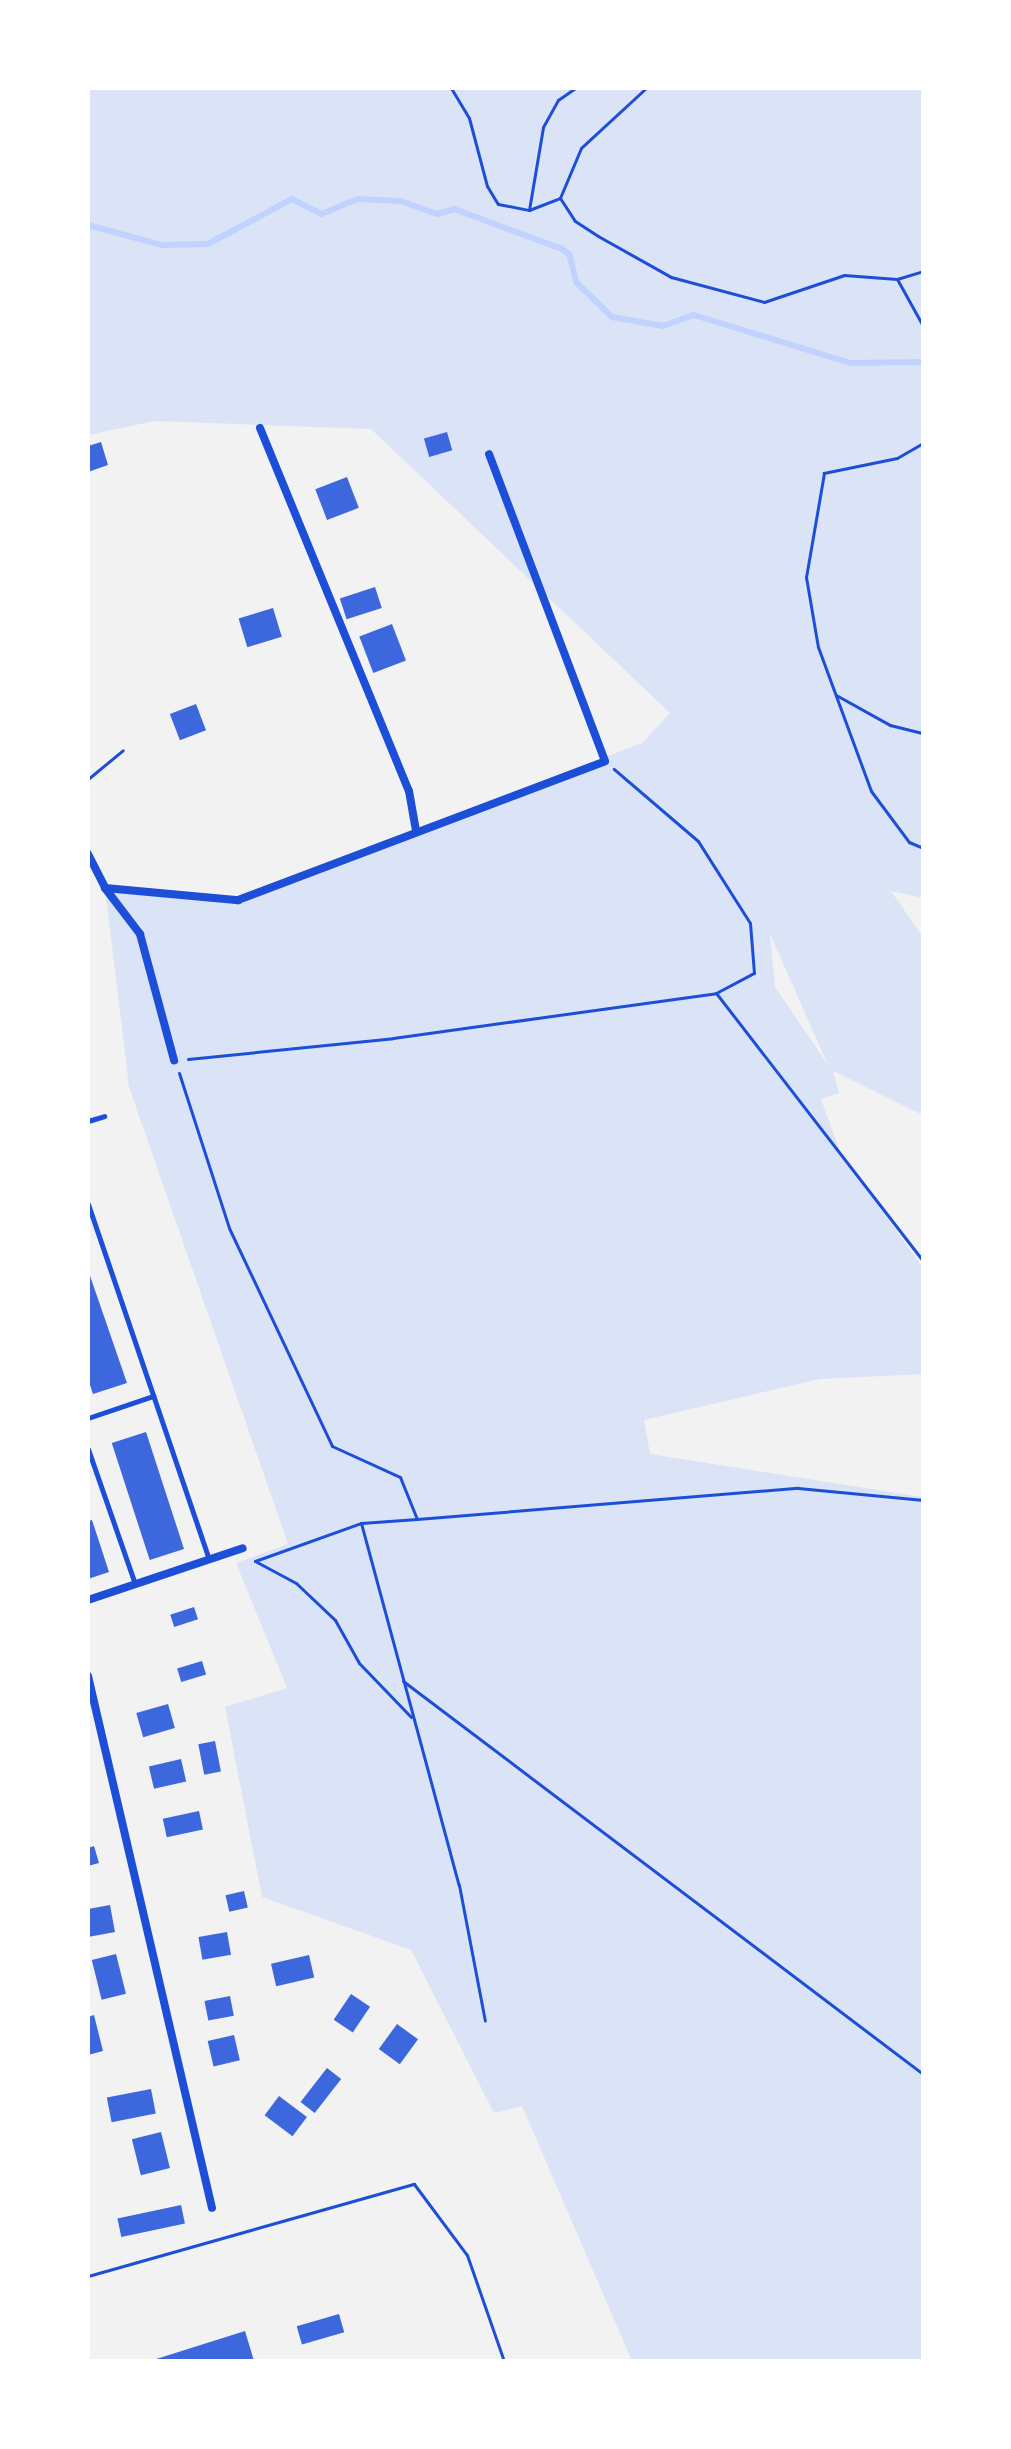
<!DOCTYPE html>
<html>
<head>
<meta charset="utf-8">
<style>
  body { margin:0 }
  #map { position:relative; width:1011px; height:2449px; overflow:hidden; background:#f2f2f2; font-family:"Noto Serif",serif }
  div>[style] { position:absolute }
  .green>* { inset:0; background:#dbe4f7 }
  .stream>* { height:6px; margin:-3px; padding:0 3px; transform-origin:3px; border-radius:3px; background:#bfd3fe }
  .building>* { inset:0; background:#3d67dc; transform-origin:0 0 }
  .path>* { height:3px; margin:-1.5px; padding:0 1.5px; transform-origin:1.5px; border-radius:1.5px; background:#1d4ed8 }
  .service>* { height:5px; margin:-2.5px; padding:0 2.5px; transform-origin:2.5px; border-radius:2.5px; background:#1d4ed8 }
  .minor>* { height:8px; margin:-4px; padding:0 4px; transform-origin:4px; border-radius:4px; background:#1d4ed8 }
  span { translate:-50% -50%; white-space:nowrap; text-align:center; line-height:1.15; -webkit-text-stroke:8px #fff; paint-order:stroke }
  .frame { position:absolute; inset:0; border:90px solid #fff; pointer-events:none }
</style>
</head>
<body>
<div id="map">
  <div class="green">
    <i style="clip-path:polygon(evenodd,88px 88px,923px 88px,923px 898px,891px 891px,923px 937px,923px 1115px,833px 1071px,839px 1093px,821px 1099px,841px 1154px,923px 1268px,923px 1374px,820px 1379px,644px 1420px,650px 1454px,923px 1497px,923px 2361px,632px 2361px,522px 2106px,494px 2113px,411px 1950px,262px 1897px,225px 1707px,287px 1688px,236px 1563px,288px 1544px,129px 1087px,105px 888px,238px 900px,642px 743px,670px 713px,371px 429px,155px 421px,88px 435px,88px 88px,770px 935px,771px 936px,828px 1065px,775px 987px,770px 935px)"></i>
  </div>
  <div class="stream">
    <i style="left:88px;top:225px;width:77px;rotate:15.1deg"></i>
    <i style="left:162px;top:245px;width:46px;rotate:-1.2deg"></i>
    <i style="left:208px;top:244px;width:95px;rotate:-28.2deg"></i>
    <i style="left:292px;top:199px;width:33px;rotate:27deg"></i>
    <i style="left:321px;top:214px;width:40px;rotate:-22deg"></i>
    <i style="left:358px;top:199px;width:43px;rotate:2.7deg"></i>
    <i style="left:401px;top:201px;width:38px;rotate:20deg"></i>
    <i style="left:437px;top:214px;width:18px;rotate:-16deg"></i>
    <i style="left:454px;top:209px;width:115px;rotate:20.3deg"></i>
    <i style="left:562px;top:249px;width:9px;rotate:36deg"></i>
    <i style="left:569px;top:254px;width:30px;rotate:75deg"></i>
    <i style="left:577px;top:283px;width:49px;rotate:44.2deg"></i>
    <i style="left:612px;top:317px;width:52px;rotate:10deg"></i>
    <i style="left:663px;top:326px;width:33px;rotate:-20deg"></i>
    <i style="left:694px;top:315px;width:163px;rotate:17.1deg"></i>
    <i style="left:850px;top:363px;width:73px;rotate:-0.8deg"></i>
  </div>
  <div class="building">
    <i style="left:447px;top:432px;width:19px;height:24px;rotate:74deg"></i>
    <i style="clip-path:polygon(101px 442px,108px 465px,88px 472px,88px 446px)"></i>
    <i style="left:347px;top:477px;width:33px;height:34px;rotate:69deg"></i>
    <i style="left:375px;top:587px;width:22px;height:37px;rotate:72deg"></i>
    <i style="left:273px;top:608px;width:30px;height:36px;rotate:73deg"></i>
    <i style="left:392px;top:624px;width:39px;height:35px;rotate:69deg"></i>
    <i style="left:196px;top:704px;width:28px;height:28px;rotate:69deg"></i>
    <i style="clip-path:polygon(88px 1270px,127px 1383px,93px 1394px,88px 1379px)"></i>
    <i style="left:146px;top:1432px;width:123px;height:36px;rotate:72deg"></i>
    <i style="clip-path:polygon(92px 1520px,109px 1572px,88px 1579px,88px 1521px)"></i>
    <i style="left:194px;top:1607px;width:13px;height:25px;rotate:72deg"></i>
    <i style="left:202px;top:1661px;width:14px;height:26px;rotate:73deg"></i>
    <i style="left:168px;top:1704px;width:25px;height:33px;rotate:74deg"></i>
    <i style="left:215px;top:1741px;width:31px;height:17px;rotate:79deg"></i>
    <i style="left:181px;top:1759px;width:23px;height:33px;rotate:77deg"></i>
    <i style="left:199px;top:1811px;width:19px;height:37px;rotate:78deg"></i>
    <i style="clip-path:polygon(94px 1846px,99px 1863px,88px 1866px,88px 1848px)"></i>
    <i style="left:244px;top:1891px;width:17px;height:19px;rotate:77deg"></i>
    <i style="clip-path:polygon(110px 1905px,115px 1932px,88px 1937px,88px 1909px)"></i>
    <i style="left:227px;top:1932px;width:23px;height:29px;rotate:80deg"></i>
    <i style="left:116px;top:1954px;width:41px;height:25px;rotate:76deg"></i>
    <i style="left:309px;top:1955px;width:23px;height:39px;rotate:77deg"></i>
    <i style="left:351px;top:1994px;width:23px;height:31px;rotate:34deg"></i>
    <i style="left:230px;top:1996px;width:20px;height:26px;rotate:79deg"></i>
    <i style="clip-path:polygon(94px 2015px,103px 2051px,88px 2055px,88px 2017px)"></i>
    <i style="left:397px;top:2024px;width:26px;height:31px;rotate:36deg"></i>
    <i style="left:234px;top:2035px;width:26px;height:27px;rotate:77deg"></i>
    <i style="left:327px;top:2068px;width:18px;height:43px;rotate:38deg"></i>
    <i style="left:151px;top:2089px;width:25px;height:45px;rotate:79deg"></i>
    <i style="left:279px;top:2096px;width:35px;height:24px;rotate:37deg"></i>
    <i style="left:161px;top:2132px;width:37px;height:30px;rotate:76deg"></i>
    <i style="left:181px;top:2205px;width:19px;height:65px;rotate:78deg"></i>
    <i style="left:339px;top:2314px;width:19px;height:44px;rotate:74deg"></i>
    <i style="clip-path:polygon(245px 2331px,254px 2361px,153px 2361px,153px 2360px)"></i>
  </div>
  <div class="path">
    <i style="left:451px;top:88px;width:35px;rotate:59deg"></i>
    <i style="left:469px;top:118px;width:70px;rotate:75.2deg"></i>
    <i style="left:487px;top:186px;width:21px;rotate:59deg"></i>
    <i style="left:498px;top:204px;width:32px;rotate:11deg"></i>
    <i style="left:529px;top:210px;width:33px;rotate:-21deg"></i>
    <i style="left:646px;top:88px;width:88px;rotate:137.3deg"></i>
    <i style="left:581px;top:148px;width:54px;rotate:112.8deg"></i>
    <i style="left:560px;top:198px;width:27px;rotate:57deg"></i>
    <i style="left:575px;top:221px;width:27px;rotate:33deg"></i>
    <i style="left:598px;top:236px;width:84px;rotate:29.3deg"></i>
    <i style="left:671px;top:277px;width:96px;rotate:15deg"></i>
    <i style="left:764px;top:302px;width:84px;rotate:-18.6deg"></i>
    <i style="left:844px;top:275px;width:53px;rotate:4.3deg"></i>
    <i style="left:897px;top:279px;width:27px;rotate:-17deg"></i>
    <i style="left:529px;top:210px;width:84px;rotate:-80.4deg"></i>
    <i style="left:543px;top:127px;width:31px;rotate:-61deg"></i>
    <i style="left:558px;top:100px;width:21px;rotate:-35deg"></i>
    <i style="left:897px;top:279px;width:54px;rotate:61deg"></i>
    <i style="left:923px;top:443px;width:30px;rotate:150deg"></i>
    <i style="left:897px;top:458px;width:75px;rotate:168.4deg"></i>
    <i style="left:824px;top:473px;width:106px;rotate:99.8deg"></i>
    <i style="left:806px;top:577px;width:71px;rotate:80.3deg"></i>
    <i style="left:818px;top:647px;width:153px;rotate:69.8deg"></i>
    <i style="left:871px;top:791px;width:64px;rotate:53.3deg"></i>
    <i style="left:909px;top:842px;width:15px;rotate:23deg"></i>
    <i style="left:836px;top:695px;width:62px;rotate:29.1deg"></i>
    <i style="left:890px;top:725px;width:34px;rotate:14deg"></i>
    <i style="left:88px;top:779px;width:45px;rotate:-39.6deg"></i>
    <i style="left:716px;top:993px;width:339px;rotate:52.3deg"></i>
    <i style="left:188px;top:1059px;width:206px;rotate:-5.8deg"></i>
    <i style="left:393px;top:1038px;width:326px;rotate:-7.9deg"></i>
    <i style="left:716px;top:993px;width:43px;rotate:-27.8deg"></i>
    <i style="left:754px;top:973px;width:50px;rotate:-94.6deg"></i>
    <i style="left:750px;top:923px;width:97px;rotate:-122.4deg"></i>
    <i style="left:698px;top:841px;width:111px;rotate:-139.4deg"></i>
    <i style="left:179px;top:1073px;width:163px;rotate:72.1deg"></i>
    <i style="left:229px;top:1228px;width:241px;rotate:64.7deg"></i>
    <i style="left:332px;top:1446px;width:75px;rotate:24.5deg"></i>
    <i style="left:400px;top:1477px;width:45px;rotate:68deg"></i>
    <i style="left:417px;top:1519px;width:382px;rotate:-4.7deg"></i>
    <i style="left:798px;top:1488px;width:126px;rotate:5.5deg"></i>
    <i style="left:417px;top:1519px;width:56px;rotate:175.9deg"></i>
    <i style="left:361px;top:1523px;width:375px;rotate:74.9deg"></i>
    <i style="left:459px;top:1885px;width:138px;rotate:79.2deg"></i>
    <i style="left:255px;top:1561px;width:47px;rotate:28.2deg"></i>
    <i style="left:296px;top:1583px;width:54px;rotate:43.5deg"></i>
    <i style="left:335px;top:1620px;width:49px;rotate:60.8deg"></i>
    <i style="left:359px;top:1663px;width:75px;rotate:46.1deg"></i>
    <i style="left:255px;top:1561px;width:113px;rotate:-19.7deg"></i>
    <i style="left:403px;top:1681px;width:652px;rotate:37.08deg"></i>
    <i style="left:88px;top:2276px;width:339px;rotate:-15.8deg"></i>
    <i style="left:414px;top:2184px;width:89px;rotate:53.3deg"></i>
    <i style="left:467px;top:2255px;width:112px;rotate:70.8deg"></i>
  </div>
  <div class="service">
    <i style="left:88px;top:1121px;width:17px;rotate:-17deg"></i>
    <i style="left:88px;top:1204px;width:375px;rotate:71.2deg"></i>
    <i style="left:88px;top:1418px;width:69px;rotate:-18.7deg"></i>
    <i style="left:88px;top:1449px;width:143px;rotate:70.8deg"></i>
  </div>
  <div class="minor">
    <i style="left:260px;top:428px;width:392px;rotate:67.7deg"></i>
    <i style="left:409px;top:791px;width:40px;rotate:80deg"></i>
    <i style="left:88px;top:854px;width:38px;rotate:63deg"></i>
    <i style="left:105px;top:888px;width:58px;rotate:52.7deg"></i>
    <i style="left:140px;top:934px;width:131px;rotate:74.9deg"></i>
    <i style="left:105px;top:888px;width:134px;rotate:5.2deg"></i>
    <i style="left:238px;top:900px;width:392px;rotate:-20.7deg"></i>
    <i style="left:605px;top:761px;width:328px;rotate:-110.7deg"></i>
    <i style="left:88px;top:1600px;width:163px;rotate:-18.5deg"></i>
    <i style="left:88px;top:1676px;width:546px;rotate:76.88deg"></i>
  </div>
  <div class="frame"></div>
</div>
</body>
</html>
